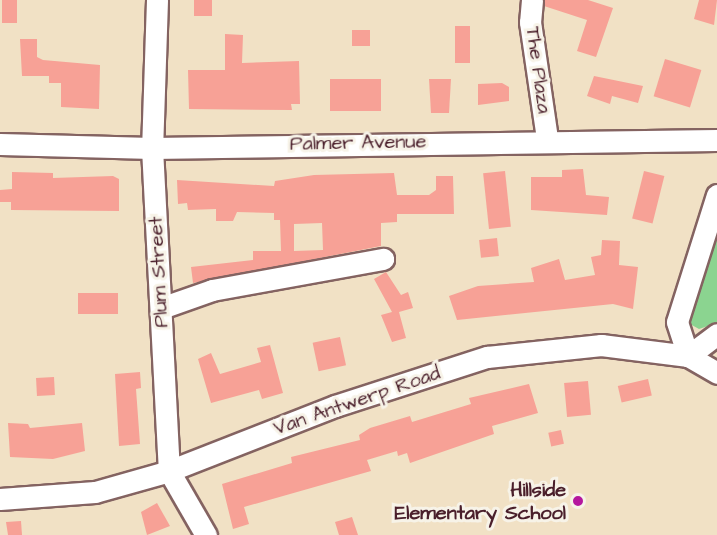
<!DOCTYPE html>
<html>
<head>
<meta charset="utf-8">
<style>
  body { margin:0 }
  #map { position:relative; width:717px; height:535px; overflow:hidden; background:#f1e1c5; font-family:"Architects Daughter",sans-serif }
  div>[style] { position:absolute }
  .green>* { inset:0; background:#8bd490 }
  .building>* { inset:0; background:#f7a196; transform-origin:0 0 }
  .roads { filter:drop-shadow(2px 0 #846361) drop-shadow(-2px 0 #846361) drop-shadow(0 2px #846361) drop-shadow(0 -2px #846361) }
  .minor>* { height:21px; margin:-10.5px; padding:0 10.5px; transform-origin:10.5px; border-radius:10.5px; background:#fff }
  .dots>* { width:16px; height:16px; translate:-50% -50%; box-sizing:border-box; border:3px solid #f7f3e8; border-radius:50% }
  span { translate:-50% -50%; white-space:nowrap; text-align:center; line-height:1.15; -webkit-text-stroke:6px #f7f3e8; paint-order:stroke }
  .street-label { font-size:20px; color:#4a1f2b }
  .poi-label { font-size:20px; color:#4a1f2b; font-weight:700 }
  .right { translate:-100% -50%; text-align:right }
</style>
</head>
<body>
<div id="map">
  <div class="green">
    <i style="clip-path:polygon(717px 226px,717px 323px,699px 329px,690px 324px,689px 311px)"></i>
  </div>
  <div class="building">
    <i style="left:2px;top:0;width:15px;height:23px"></i>
    <i style="left:194px;top:0;width:18px;height:16px"></i>
    <i style="clip-path:polygon(545px 0,588px 0,613px 8px,596px 57px,577px 51px,587px 20px,544px 6px)"></i>
    <i style="clip-path:polygon(699px 0,717px 0,714px 25px,694px 19px)"></i>
    <i style="left:455px;top:26px;width:15px;height:37px"></i>
    <i style="left:352px;top:30px;width:18px;height:16px"></i>
    <i style="clip-path:polygon(225px 34px,243px 35px,242px 63px,299px 61px,300px 104px,291px 104px,292px 110px,189px 109px,188px 70px,225px 70px)"></i>
    <i style="clip-path:polygon(20px 39px,37px 39px,37px 57px,43px 60px,100px 65px,99px 109px,61px 107px,61px 83px,49px 83px,49px 76px,22px 76px)"></i>
    <i style="left:665px;top:59px;width:38px;height:39px;rotate:17deg"></i>
    <i style="clip-path:polygon(594px 76px,643px 86px,638px 103px,612px 96px,610px 104px,587px 96px)"></i>
    <i style="left:330px;top:79px;width:51px;height:32px"></i>
    <i style="clip-path:polygon(429px 79px,451px 79px,449px 113px,431px 113px)"></i>
    <i style="clip-path:polygon(502px 83px,509px 87px,509px 101px,478px 105px,478px 84px)"></i>
    <i style="clip-path:polygon(583px 169px,586px 195px,609px 197px,607px 215px,531px 210px,531px 177px,562px 177px,562px 170px)"></i>
    <i style="left:505px;top:171px;width:56px;height:22px;rotate:84deg"></i>
    <i style="left:644px;top:171px;width:21px;height:49px;rotate:14deg"></i>
    <i style="clip-path:polygon(12px 172px,53px 173px,53px 178px,113px 176px,119px 179px,119px 211px,11px 210px,11px 202px,0 202px,0 190px,12px 189px)"></i>
    <i style="clip-path:polygon(evenodd,394px 173px,397px 195px,429px 195px,436px 190px,436px 176px,453px 176px,454px 214px,397px 214px,397px 222px,381px 223px,381px 246px,193px 283px,191px 267px,253px 260px,253px 251px,281px 251px,280px 220px,274px 220px,274px 213px,237px 212px,233px 221px,216px 221px,216px 209px,188px 210px,187px 203px,178px 204px,177px 180px,274px 186px,275px 181px,314px 175px,394px 173px,322px 223px,323px 250px,294px 251px,294px 224px,322px 223px)"></i>
    <i style="left:497px;top:238px;width:18px;height:18px;rotate:84deg"></i>
    <i style="clip-path:polygon(602px 240px,620px 241px,619px 265px,638px 267px,633px 309px,613px 304px,457px 320px,449px 296px,478px 286px,534px 282px,531px 268px,559px 259px,565px 280px,595px 275px,591px 257px,601px 255px)"></i>
    <i style="clip-path:polygon(386px 272px,401px 295px,408px 292px,413px 308px,399px 312px,406px 338px,392px 342px,381px 315px,392px 312px,374px 279px)"></i>
    <i style="left:118px;top:293px;width:21px;height:40px;rotate:90deg"></i>
    <i style="left:340px;top:337px;width:29px;height:28px;rotate:78deg"></i>
    <i style="clip-path:polygon(270px 345px,283px 393px,262px 399px,259px 390px,211px 403px,198px 359px,211px 353px,220px 374px,261px 362px,257px 348px)"></i>
    <i style="clip-path:polygon(140px 372px,141px 388px,136px 389px,140px 444px,119px 446px,115px 374px)"></i>
    <i style="left:54px;top:377px;width:18px;height:18px;rotate:87deg"></i>
    <i style="left:648px;top:379px;width:17px;height:31px;rotate:77deg"></i>
    <i style="left:588px;top:381px;width:34px;height:24px;rotate:85deg"></i>
    <i style="clip-path:polygon(529px 384px,538px 413px,492px 426px,494px 434px,410px 463px,407px 453px,398px 456px,397px 451px,367px 460px,371px 471px,244px 507px,249px 524px,233px 529px,222px 484px,292px 463px,291px 457px,360px 440px,359px 435px,370px 428px,410px 416px,412px 422px,471px 404px,469px 398px)"></i>
    <i style="clip-path:polygon(8px 423px,28px 424px,30px 428px,82px 423px,85px 451px,53px 459px,10px 457px)"></i>
    <i style="left:561px;top:430px;width:14px;height:13px;rotate:78deg"></i>
    <i style="clip-path:polygon(157px 503px,170px 526px,147px 535px,141px 512px)"></i>
    <i style="clip-path:polygon(352px 517px,358px 535px,339px 535px,335px 522px)"></i>
    <i style="clip-path:polygon(21px 521px,22px 535px,8px 535px,6px 522px)"></i>
  </div>
  <div class="roads">
    <div class="minor">
      <i style="left:157px;top:0;width:148px;rotate:91.9deg"></i>
      <i style="left:152px;top:148px;width:323px;rotate:87deg"></i>
      <i style="left:169px;top:471px;width:74px;rotate:60deg"></i>
      <i style="left:532px;top:0;width:22px;rotate:95deg"></i>
      <i style="left:530px;top:22px;width:118px;rotate:81.7deg"></i>
      <i style="left:0;top:144px;width:152px;rotate:1.5deg"></i>
      <i style="left:152px;top:148px;width:565px;rotate:-0.81deg"></i>
      <i style="left:717px;top:195px;width:133px;rotate:107.5deg"></i>
      <i style="left:677px;top:322px;width:36px;rotate:72deg"></i>
      <i style="left:688px;top:356px;width:36px;rotate:-37deg"></i>
      <i style="left:161px;top:308px;width:54px;rotate:-19.4deg"></i>
      <i style="left:212px;top:290px;width:174px;rotate:-10.3deg"></i>
      <i style="left:0;top:499px;width:95px;rotate:-4.2deg"></i>
      <i style="left:95px;top:492px;width:77px;rotate:-15.8deg"></i>
      <i style="left:169px;top:471px;width:178px;rotate:-21.4deg"></i>
      <i style="left:335px;top:406px;width:160px;rotate:-17.9deg"></i>
      <i style="left:487px;top:357px;width:115px;rotate:-6deg"></i>
      <i style="left:601px;top:345px;width:88px;rotate:7.2deg"></i>
      <i style="left:688px;top:356px;width:34px;rotate:30deg"></i>
    </div>
  </div>
  <div class="dots">
    <i style="left:578px;top:501px;background:#b5179e"></i>
  </div>
  <div class="street-label">
    <span style="left:538px;top:70px;rotate:82deg">The Plaza</span>
    <span style="left:358px;top:143px;rotate:-1deg">Palmer Avenue</span>
    <span style="left:159px;top:272px;rotate:-93deg">Plum Street</span>
    <span style="left:357px;top:401px;rotate:-19deg">Van Antwerp Road</span>
  </div>
  <div class="poi-label">
    <span class="right" style="left:566px;top:502px">Hillside<br>Elementary School</span>
  </div>
</div>
</body>
</html>
